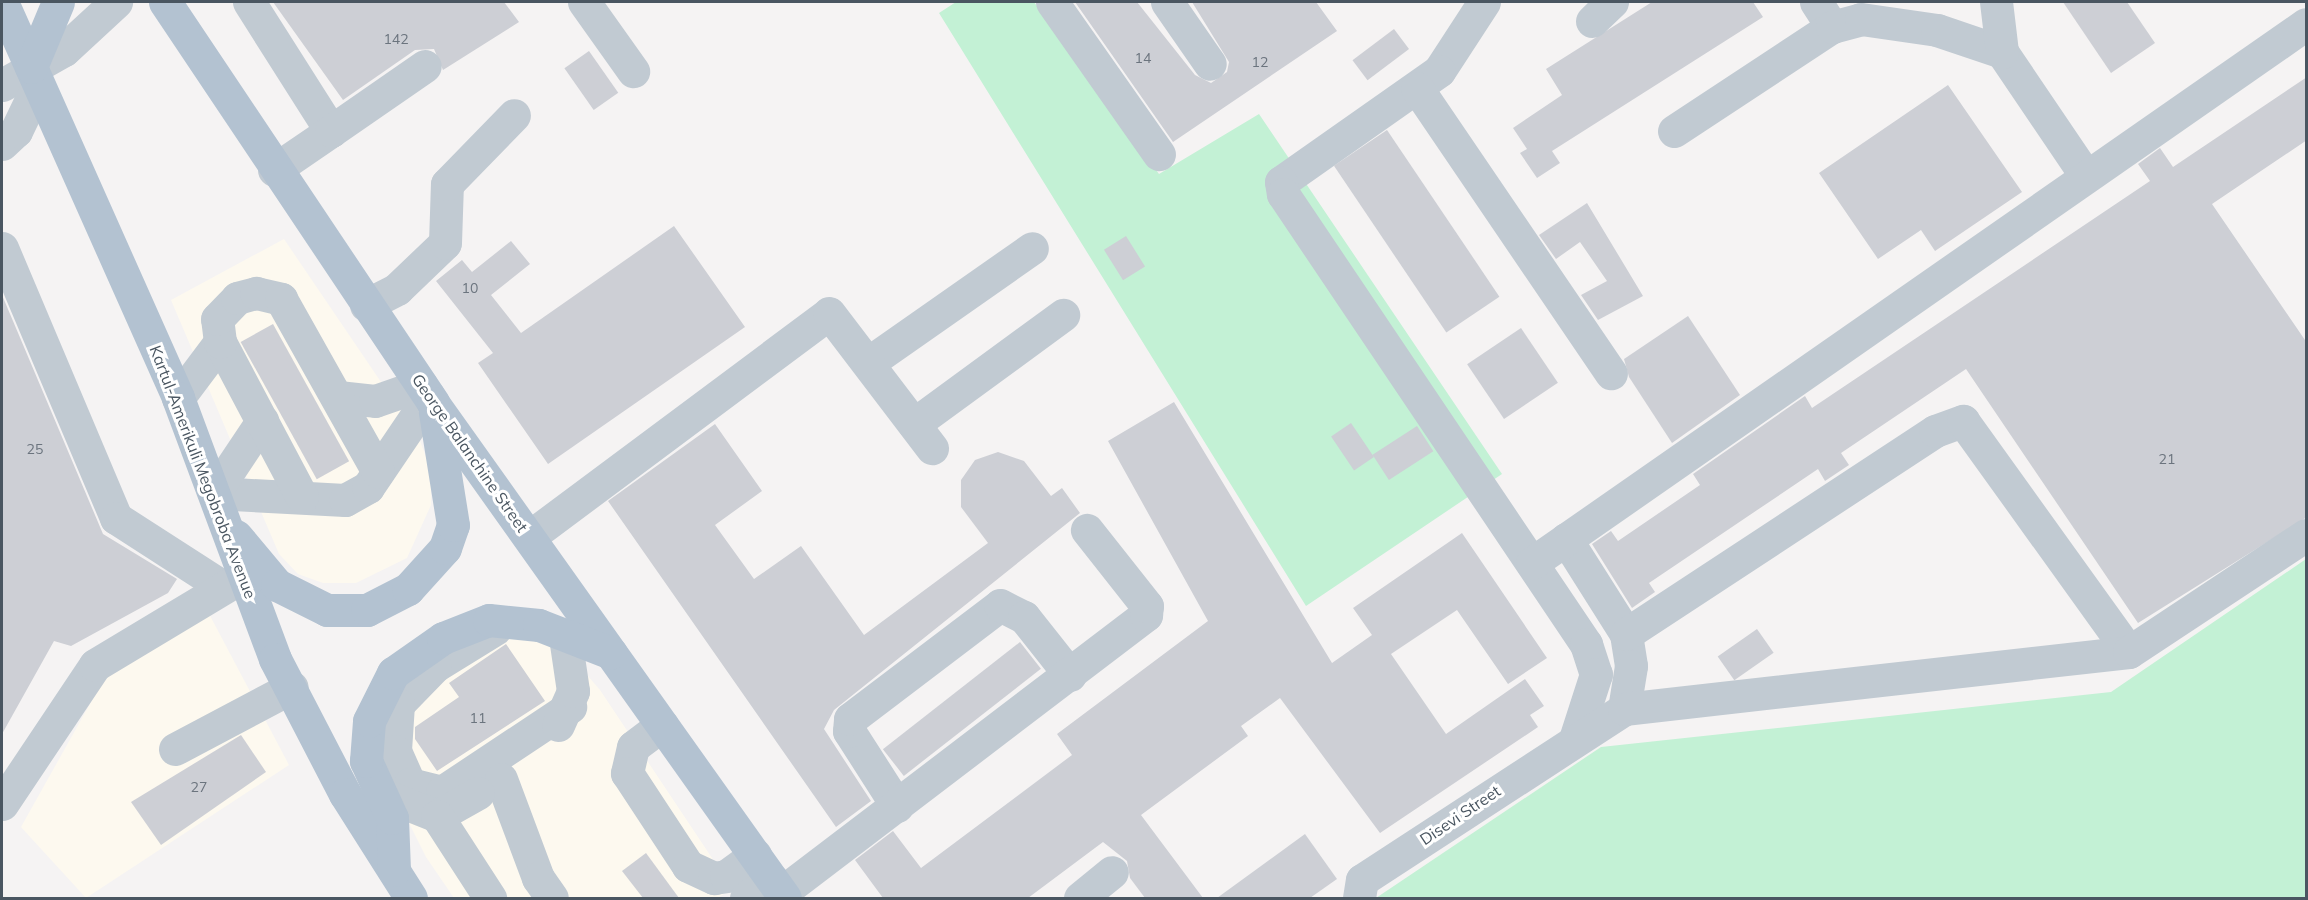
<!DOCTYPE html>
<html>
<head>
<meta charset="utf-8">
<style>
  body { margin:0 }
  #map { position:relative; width:2308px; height:900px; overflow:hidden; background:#f5f3f3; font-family:Mulish,sans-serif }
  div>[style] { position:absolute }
  .commercial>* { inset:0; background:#fdf9ef }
  .green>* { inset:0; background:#c3f1d5 }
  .building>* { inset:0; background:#cdcfd5; transform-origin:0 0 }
  .minor>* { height:33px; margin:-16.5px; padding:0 16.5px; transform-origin:16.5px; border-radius:16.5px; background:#c1cad2 }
  .major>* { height:33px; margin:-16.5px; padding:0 16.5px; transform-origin:16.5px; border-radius:16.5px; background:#b3c2d1 }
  span { translate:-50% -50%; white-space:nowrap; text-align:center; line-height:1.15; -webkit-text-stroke:6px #fff; paint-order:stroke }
  .number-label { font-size:14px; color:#6b747e }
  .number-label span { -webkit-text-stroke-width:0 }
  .street-label { font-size:16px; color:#4a5661 }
  .frame { position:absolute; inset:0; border:3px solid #4a5661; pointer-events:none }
</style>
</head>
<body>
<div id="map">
  <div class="commercial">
    <i style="clip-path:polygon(284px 239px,419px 438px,431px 471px,431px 505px,407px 558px,356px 583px,323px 583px,298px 574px,279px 554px,171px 300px)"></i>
    <i style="clip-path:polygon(198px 593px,289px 765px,86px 898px,21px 827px,100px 686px,155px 615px)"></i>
    <i style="clip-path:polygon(482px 630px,562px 646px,600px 690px,732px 888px,718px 898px,454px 898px,426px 857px,383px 771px,382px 709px)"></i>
  </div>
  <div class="green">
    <i style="clip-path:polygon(956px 2px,1034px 2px,1159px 174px,1259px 114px,1502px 474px,1306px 606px,939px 13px)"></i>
    <i style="clip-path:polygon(2306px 559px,2306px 898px,1376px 898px,1601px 747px,2111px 692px)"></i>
  </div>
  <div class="building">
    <i style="clip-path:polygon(273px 2px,504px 2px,519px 22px,443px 70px,434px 49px,415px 50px,343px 100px)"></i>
    <i style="clip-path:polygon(1075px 2px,1137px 2px,1195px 75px,1211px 83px,1227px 72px,1229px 62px,1192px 2px,1316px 2px,1337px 31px,1173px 142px)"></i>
    <i style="clip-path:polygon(1652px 2px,1753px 2px,1763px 17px,1552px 151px,1560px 163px,1537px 178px,1520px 153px,1527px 149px,1513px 128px,1562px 95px,1546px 69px)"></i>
    <i style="clip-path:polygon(2063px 2px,2127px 2px,2155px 43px,2111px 73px)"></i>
    <i style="left:1394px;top:29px;width:25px;height:52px;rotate:53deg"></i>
    <i style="left:589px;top:51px;width:51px;height:30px;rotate:55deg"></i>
    <i style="clip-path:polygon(2307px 77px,2307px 140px,2212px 204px,2307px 343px,2307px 517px,2138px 623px,1966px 369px,1841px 453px,1849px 465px,1825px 481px,1818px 469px,1649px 583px,1655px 592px,1632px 608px,1592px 544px,1611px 531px,1618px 541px,1700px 485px,1693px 474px,1805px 396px,1812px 408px,2150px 181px,2138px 164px,2160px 148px,2173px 167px)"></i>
    <i style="clip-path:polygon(1948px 85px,2022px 192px,1935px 251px,1921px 230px,1878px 259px,1819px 173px)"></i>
    <i style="left:1387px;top:130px;width:201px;height:64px;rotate:56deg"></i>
    <i style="clip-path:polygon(1587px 203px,1643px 296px,1598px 320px,1581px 295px,1607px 281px,1580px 242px,1556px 259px,1539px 235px)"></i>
    <i style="clip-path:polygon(674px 226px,745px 327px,548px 464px,478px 363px,493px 353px,436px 281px,462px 260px,472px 272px,511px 241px,530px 264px,491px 295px,521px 333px)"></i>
    <i style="left:1126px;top:236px;width:36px;height:26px;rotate:58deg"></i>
    <i style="clip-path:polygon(2px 295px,103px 534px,177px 579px,168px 593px,71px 646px,54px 641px,2px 734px)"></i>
    <i style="clip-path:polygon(1688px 316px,1740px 395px,1672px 443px,1629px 377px,1624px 359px)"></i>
    <i style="left:273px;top:324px;width:157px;height:37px;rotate:61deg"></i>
    <i style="left:1521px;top:328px;width:66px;height:65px;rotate:56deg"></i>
    <i style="clip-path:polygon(1174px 402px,1332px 663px,1372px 635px,1353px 608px,1462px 533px,1547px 658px,1508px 684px,1457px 610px,1391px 654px,1446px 734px,1525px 679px,1544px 706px,1530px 715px,1538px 727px,1380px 833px,1280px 698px,1241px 726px,1248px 736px,1141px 815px,1203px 898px,1145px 898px,1130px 878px,1127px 861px,1103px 842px,1028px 898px,883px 898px,855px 860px,893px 831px,921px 868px,1072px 755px,1057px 734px,1208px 621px,1108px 441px)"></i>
    <i style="left:1351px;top:423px;width:41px;height:24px;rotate:56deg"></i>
    <i style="clip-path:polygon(715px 424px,762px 491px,715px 525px,754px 579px,801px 546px,864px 635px,988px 543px,961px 507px,961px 480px,975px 460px,998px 452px,1024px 461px,1051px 496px,1062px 488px,1080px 513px,834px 710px,824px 729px,871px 801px,836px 827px,608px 501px)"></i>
    <i style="left:1417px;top:426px;width:30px;height:53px;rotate:57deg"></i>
    <i style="left:1757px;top:629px;width:29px;height:48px;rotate:55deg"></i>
    <i style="left:1020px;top:642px;width:34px;height:174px;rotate:52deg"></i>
    <i style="clip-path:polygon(506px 644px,545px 701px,437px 771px,415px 739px,415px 727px,459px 697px,449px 683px)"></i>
    <i style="clip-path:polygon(241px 735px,266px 772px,161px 845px,131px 802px)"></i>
    <i style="clip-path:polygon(1305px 834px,1337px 879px,1310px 898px,1217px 898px)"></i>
    <i style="clip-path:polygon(646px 853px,679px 898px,643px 898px,622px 871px)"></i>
  </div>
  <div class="minor">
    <i style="left:249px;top:2px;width:153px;rotate:57.6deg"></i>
    <i style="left:331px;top:131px;width:69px;rotate:145.6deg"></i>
    <i style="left:584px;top:2px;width:85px;rotate:54.6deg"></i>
    <i style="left:1052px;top:2px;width:186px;rotate:54.9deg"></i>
    <i style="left:1167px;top:2px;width:75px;rotate:55.3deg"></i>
    <i style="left:1484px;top:2px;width:82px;rotate:123.1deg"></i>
    <i style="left:1439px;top:71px;width:193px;rotate:144.9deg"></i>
    <i style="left:1281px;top:182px;width:12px;rotate:81deg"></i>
    <i style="left:1283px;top:194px;width:543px;rotate:56.05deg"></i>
    <i style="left:1586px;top:644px;width:32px;rotate:72deg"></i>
    <i style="left:1596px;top:674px;width:68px;rotate:107.9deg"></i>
    <i style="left:1816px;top:2px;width:30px;rotate:57deg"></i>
    <i style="left:1592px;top:21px;width:28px;rotate:-44deg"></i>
    <i style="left:2002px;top:52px;width:150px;rotate:55.9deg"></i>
    <i style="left:2px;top:85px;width:71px;rotate:-29.4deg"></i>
    <i style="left:64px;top:50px;width:71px;rotate:-42.7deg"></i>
    <i style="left:1417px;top:88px;width:345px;rotate:55.8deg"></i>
    <i style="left:331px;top:131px;width:114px;rotate:-34.7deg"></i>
    <i style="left:1674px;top:131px;width:189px;rotate:-33.4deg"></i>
    <i style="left:1832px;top:27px;width:30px;rotate:-15deg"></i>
    <i style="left:1861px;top:19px;width:77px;rotate:8.2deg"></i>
    <i style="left:1937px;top:30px;width:69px;rotate:18.7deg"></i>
    <i style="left:2002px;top:52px;width:50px;rotate:-96.8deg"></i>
    <i style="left:2px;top:144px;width:19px;rotate:-43deg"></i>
    <i style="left:16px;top:131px;width:51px;rotate:-64.4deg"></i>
    <i style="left:2px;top:248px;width:293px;rotate:67.1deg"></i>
    <i style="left:116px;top:518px;width:124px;rotate:32.8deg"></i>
    <i style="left:366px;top:305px;width:35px;rotate:-27deg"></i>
    <i style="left:397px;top:289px;width:66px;rotate:-43.8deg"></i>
    <i style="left:445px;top:243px;width:59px;rotate:-88.1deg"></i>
    <i style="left:447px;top:184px;width:96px;rotate:-45.8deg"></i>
    <i style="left:868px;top:363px;width:200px;rotate:-35deg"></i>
    <i style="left:338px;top:397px;width:37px;rotate:6deg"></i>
    <i style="left:375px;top:401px;width:49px;rotate:-19.2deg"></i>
    <i style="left:178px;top:398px;width:70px;rotate:-53.1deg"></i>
    <i style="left:914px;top:424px;width:185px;rotate:-36.2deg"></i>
    <i style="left:214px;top:493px;width:131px;rotate:3.1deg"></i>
    <i style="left:345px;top:500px;width:26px;rotate:-29deg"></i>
    <i style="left:368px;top:487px;width:109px;rotate:-55.9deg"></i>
    <i style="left:214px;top:493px;width:87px;rotate:-56.3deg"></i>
    <i style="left:302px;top:497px;width:175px;rotate:-117.9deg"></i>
    <i style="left:220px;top:342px;width:23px;rotate:-97deg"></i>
    <i style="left:217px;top:319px;width:29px;rotate:-46deg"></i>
    <i style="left:237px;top:298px;width:20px;rotate:-15deg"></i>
    <i style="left:256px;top:293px;width:26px;rotate:13deg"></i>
    <i style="left:281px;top:299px;width:198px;rotate:60.7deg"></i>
    <i style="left:529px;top:537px;width:374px;rotate:-36.7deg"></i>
    <i style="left:829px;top:313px;width:170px;rotate:52.7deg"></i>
    <i style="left:1566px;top:539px;width:112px;rotate:57.7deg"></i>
    <i style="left:1626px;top:634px;width:32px;rotate:81deg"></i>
    <i style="left:1631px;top:666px;width:44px;rotate:99.2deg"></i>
    <i style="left:1532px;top:563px;width:943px;rotate:-34.85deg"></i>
    <i style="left:495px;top:629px;width:70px;rotate:148.3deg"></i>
    <i style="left:435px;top:666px;width:53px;rotate:134.2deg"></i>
    <i style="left:398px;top:704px;width:47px;rotate:93.7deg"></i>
    <i style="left:395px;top:751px;width:36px;rotate:66deg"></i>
    <i style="left:410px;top:784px;width:33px;rotate:14deg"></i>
    <i style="left:442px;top:792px;width:154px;rotate:-33.6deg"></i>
    <i style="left:1626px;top:634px;width:370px;rotate:-33.3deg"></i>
    <i style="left:1935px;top:431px;width:30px;rotate:-20deg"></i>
    <i style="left:1963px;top:421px;width:284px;rotate:54.3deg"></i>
    <i style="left:558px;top:725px;width:37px;rotate:-66deg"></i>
    <i style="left:573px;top:691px;width:55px;rotate:-98.4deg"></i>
    <i style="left:662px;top:725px;width:36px;rotate:143deg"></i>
    <i style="left:633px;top:747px;width:27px;rotate:103deg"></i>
    <i style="left:627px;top:773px;width:111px;rotate:56.7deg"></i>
    <i style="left:688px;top:866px;width:29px;rotate:25deg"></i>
    <i style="left:714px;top:878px;width:12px;rotate:-9deg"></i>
    <i style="left:726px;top:876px;width:36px;rotate:-36deg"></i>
    <i style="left:175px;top:749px;width:132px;rotate:-27.9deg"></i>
    <i style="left:501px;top:779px;width:106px;rotate:69.5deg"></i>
    <i style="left:538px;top:878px;width:24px;rotate:55deg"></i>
    <i style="left:387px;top:796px;width:54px;rotate:21.8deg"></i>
    <i style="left:437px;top:816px;width:47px;rotate:-29.3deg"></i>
    <i style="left:2px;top:804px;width:167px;rotate:-56.2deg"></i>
    <i style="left:95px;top:665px;width:167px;rotate:-31deg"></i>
    <i style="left:897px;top:806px;width:89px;rotate:-122.6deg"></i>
    <i style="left:849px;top:731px;width:12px;rotate:-85deg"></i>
    <i style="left:850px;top:719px;width:188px;rotate:-37.2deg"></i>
    <i style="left:1000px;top:605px;width:27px;rotate:27deg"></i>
    <i style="left:1024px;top:617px;width:74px;rotate:51.6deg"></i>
    <i style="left:437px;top:816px;width:98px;rotate:57.1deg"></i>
    <i style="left:781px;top:893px;width:459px;rotate:-37.3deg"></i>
    <i style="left:1146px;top:615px;width:9px;rotate:-84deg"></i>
    <i style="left:1147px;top:606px;width:97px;rotate:-128.3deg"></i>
    <i style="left:746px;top:898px;width:32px;rotate:-35deg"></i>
    <i style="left:1080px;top:898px;width:41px;rotate:-39.1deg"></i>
    <i style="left:1359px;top:898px;width:18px;rotate:-81deg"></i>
    <i style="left:1362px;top:880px;width:313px;rotate:-33.1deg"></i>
    <i style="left:1624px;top:709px;width:508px;rotate:-6.44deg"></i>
    <i style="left:2129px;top:652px;width:212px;rotate:-33.5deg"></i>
  </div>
  <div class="major">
    <i style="left:2px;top:2px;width:433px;rotate:66deg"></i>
    <i style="left:178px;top:398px;width:278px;rotate:69.6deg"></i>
    <i style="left:275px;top:659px;width:152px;rotate:62.6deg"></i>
    <i style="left:345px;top:794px;width:123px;rotate:57.6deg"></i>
    <i style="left:165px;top:2px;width:482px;rotate:56.2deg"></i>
    <i style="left:433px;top:403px;width:607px;rotate:54.58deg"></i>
    <i style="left:31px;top:67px;width:70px;rotate:-67.4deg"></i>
    <i style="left:236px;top:536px;width:64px;rotate:50.1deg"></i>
    <i style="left:277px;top:585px;width:56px;rotate:26.6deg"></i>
    <i style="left:327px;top:610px;width:40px"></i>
    <i style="left:367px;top:610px;width:46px;rotate:-27.1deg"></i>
    <i style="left:408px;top:589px;width:55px;rotate:-47.9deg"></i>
    <i style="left:445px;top:548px;width:24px;rotate:-71deg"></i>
    <i style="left:453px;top:525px;width:114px;rotate:-99.1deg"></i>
    <i style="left:394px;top:870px;width:52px;rotate:-92.2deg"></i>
    <i style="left:392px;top:818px;width:63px;rotate:-114.5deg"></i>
    <i style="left:366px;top:761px;width:40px;rotate:-85.7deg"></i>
    <i style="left:369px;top:721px;width:54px;rotate:-63.4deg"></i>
    <i style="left:393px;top:673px;width:61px;rotate:-35deg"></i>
    <i style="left:443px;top:638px;width:49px;rotate:-21.4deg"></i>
    <i style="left:489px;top:620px;width:50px;rotate:5.7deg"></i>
    <i style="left:539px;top:625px;width:77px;rotate:21.3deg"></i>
  </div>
  <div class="number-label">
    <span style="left:396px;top:39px">142</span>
    <span style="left:1143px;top:58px">14</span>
    <span style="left:1260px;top:62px">12</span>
    <span style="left:470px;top:288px">10</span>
    <span style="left:35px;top:449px">25</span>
    <span style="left:2167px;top:459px">21</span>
    <span style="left:478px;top:718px">11</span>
    <span style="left:199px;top:787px">27</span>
  </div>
  <div class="street-label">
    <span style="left:470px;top:453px;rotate:55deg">George Balanchine Street</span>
    <span style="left:203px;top:472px;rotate:69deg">Kartul-Amerikuli Megobroba Avenue</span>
    <span style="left:1460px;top:815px;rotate:-34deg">Disevi Street</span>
  </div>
  <div class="frame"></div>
</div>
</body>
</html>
